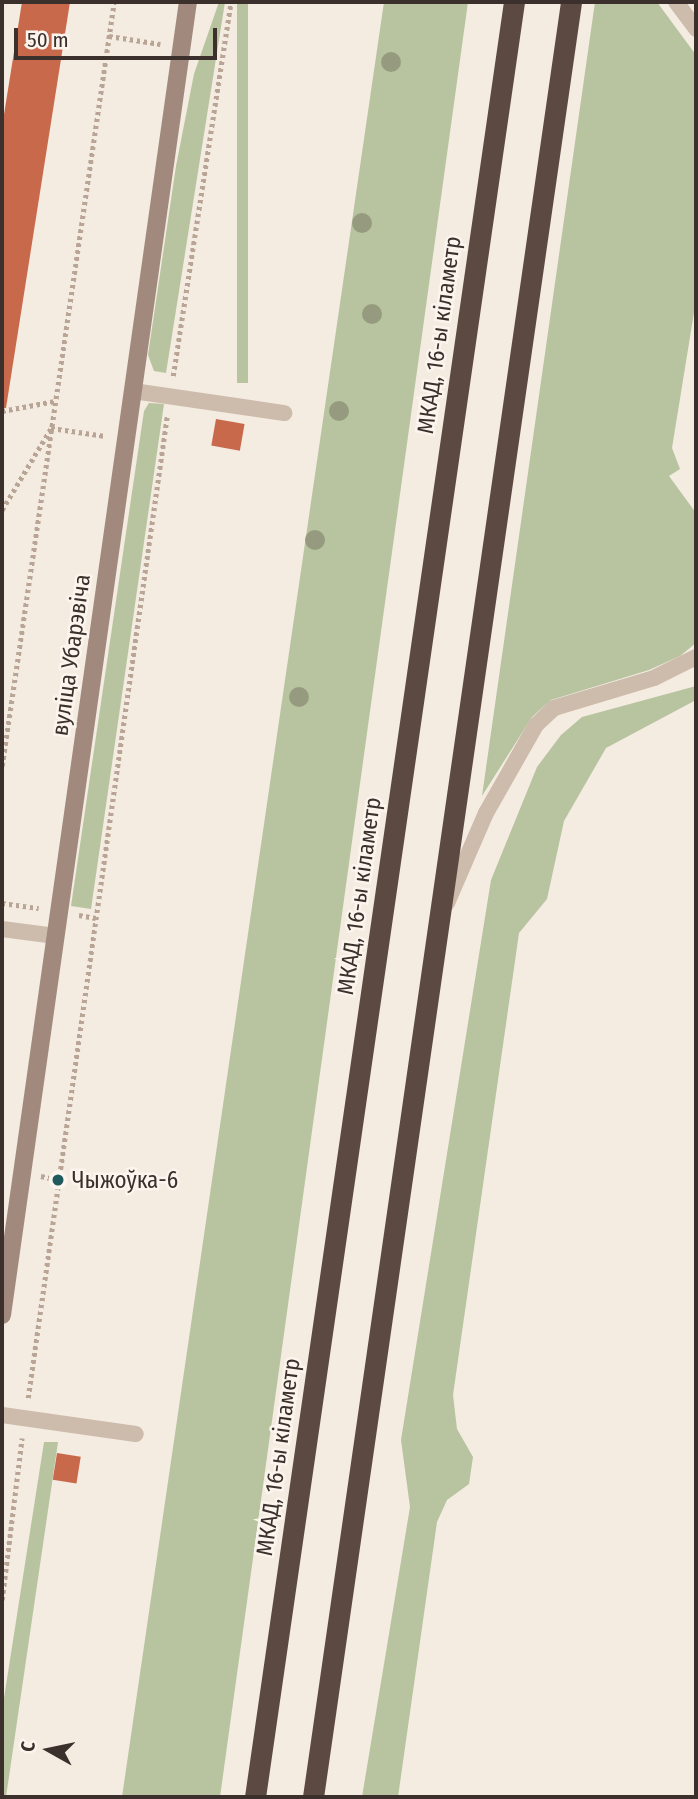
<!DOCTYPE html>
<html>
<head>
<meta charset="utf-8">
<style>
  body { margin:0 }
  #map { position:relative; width:698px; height:1799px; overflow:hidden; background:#f4ebe1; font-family:"Fira Sans Condensed",sans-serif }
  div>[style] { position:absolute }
  .green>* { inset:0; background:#b8c4a0; transform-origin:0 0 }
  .building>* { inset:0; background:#c8694b; transform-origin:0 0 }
  .path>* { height:4.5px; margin-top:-2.25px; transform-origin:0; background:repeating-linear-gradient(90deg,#b9a596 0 3.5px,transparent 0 7px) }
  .lane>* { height:16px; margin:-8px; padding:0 8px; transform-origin:8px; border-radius:8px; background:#cdbbac }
  .secondary>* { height:18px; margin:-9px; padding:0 9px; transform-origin:9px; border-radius:9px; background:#a18a7d }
  .highway>* { height:21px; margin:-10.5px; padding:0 10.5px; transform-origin:10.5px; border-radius:10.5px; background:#5c4a42 }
  .trees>* { width:20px; height:20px; margin:-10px; border-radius:50%; background:#969b7f }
  .dots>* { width:19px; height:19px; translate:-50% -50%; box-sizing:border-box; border:4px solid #fbf5ee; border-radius:50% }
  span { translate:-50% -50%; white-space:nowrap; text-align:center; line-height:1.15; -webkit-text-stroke:5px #fbf5ee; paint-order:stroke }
  .street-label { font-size:23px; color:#3b302b }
  .poi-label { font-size:23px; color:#3b302b }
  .left { translate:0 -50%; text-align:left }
  .frame { position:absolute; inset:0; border:4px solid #3b302b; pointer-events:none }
  .north { position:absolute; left:14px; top:1715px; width:70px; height:70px; -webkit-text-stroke:5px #fbf5ee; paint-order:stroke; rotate:279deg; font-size:19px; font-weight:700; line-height:28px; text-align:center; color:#3b302b }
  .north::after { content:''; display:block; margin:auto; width:24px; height:32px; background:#3b302b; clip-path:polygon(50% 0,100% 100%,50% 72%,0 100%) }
  .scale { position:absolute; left:14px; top:28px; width:203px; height:32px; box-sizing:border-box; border:4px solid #3b302b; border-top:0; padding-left:9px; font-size:21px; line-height:24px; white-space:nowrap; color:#3b302b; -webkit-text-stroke:5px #fbf5ee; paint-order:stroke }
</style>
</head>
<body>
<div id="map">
  <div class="green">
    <i style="clip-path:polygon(219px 2px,225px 2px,166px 373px,154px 371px,148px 355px,176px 166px,194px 74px)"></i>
    <i style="left:237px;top:2px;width:11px;height:381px"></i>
    <i style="clip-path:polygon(384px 2px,468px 2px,220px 1797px,122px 1797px)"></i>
    <i style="clip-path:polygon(595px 2px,657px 2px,696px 55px,696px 300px,672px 448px,680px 469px,669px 476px,696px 513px,696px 643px,680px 656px,649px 670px,551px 700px,532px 717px,482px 796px)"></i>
    <i style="clip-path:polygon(149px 403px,164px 404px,91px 909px,71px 906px,144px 411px)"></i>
    <i style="clip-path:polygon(696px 686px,696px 700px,606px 748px,564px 821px,547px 899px,519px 933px,453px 1395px,457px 1429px,473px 1457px,469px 1484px,447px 1500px,437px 1522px,398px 1797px,362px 1797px,410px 1507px,401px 1440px,491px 880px,537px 767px,561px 735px,582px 717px)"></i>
    <i style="clip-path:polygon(44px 1442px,58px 1442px,6px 1797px,2px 1797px,2px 1711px)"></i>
  </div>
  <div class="building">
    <i style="clip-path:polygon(22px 2px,70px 2px,6px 408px,2px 408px,2px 127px)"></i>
    <i style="left:216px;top:419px;width:29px;height:27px;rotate:10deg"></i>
    <i style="left:57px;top:1453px;width:24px;height:27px;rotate:9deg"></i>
  </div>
  <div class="path">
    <i style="left:109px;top:36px;width:52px;rotate:8.9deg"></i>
    <i style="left:173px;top:376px;width:378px;rotate:-81.2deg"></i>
    <i style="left:2px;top:411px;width:54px;rotate:-10.7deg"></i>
    <i style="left:2px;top:510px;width:96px;rotate:-59.1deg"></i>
    <i style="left:51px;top:428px;width:55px;rotate:8.4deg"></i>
    <i style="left:2px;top:766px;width:772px;rotate:-81.66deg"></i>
    <i style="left:2px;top:903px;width:37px;rotate:8deg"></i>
    <i style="left:79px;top:915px;width:17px;rotate:10deg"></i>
    <i style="left:41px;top:1176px;width:17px;rotate:13deg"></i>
    <i style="left:28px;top:1398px;width:992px;rotate:-81.94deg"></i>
    <i style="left:2px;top:1600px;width:163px;rotate:-83deg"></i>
  </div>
  <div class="lane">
    <i style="left:676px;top:2px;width:34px;rotate:53deg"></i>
    <i style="left:133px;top:391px;width:153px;rotate:8.3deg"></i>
    <i style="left:447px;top:903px;width:98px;rotate:-66.6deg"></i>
    <i style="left:486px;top:813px;width:101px;rotate:-60.4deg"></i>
    <i style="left:536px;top:725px;width:25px;rotate:-43deg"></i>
    <i style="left:554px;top:708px;width:104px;rotate:-16.7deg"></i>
    <i style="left:654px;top:678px;width:47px;rotate:-26.6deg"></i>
    <i style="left:2px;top:929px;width:54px;rotate:7.4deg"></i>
    <i style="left:2px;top:1415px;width:135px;rotate:8.1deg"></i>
  </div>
  <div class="secondary">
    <i style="left:2px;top:1315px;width:1326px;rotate:-81.94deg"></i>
  </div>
  <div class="highway">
    <i style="left:255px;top:1797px;width:1814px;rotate:-81.79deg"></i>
    <i style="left:313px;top:1797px;width:1813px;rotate:-81.82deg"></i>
  </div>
  <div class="trees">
    <i style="left:391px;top:62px"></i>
    <i style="left:362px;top:223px"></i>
    <i style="left:372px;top:314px"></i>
    <i style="left:339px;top:411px"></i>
    <i style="left:315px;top:540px"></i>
    <i style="left:299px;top:697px"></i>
  </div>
  <div class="dots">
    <i style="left:58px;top:1180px;background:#1f5a5e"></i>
  </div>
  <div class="street-label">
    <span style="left:439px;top:335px;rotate:-82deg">МКАД, 16-ы кіламетр</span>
    <span style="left:71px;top:655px;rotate:-82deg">вуліца Убарэвіча</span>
    <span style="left:359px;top:896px;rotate:-82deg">МКАД, 16-ы кіламетр</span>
    <span style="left:278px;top:1457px;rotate:-82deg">МКАД, 16-ы кіламетр</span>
  </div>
  <div class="poi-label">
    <span class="left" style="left:72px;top:1180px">Чыжоўка-6</span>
  </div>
  <div class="frame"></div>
  <div class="north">С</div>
  <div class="scale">50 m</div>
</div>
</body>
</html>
